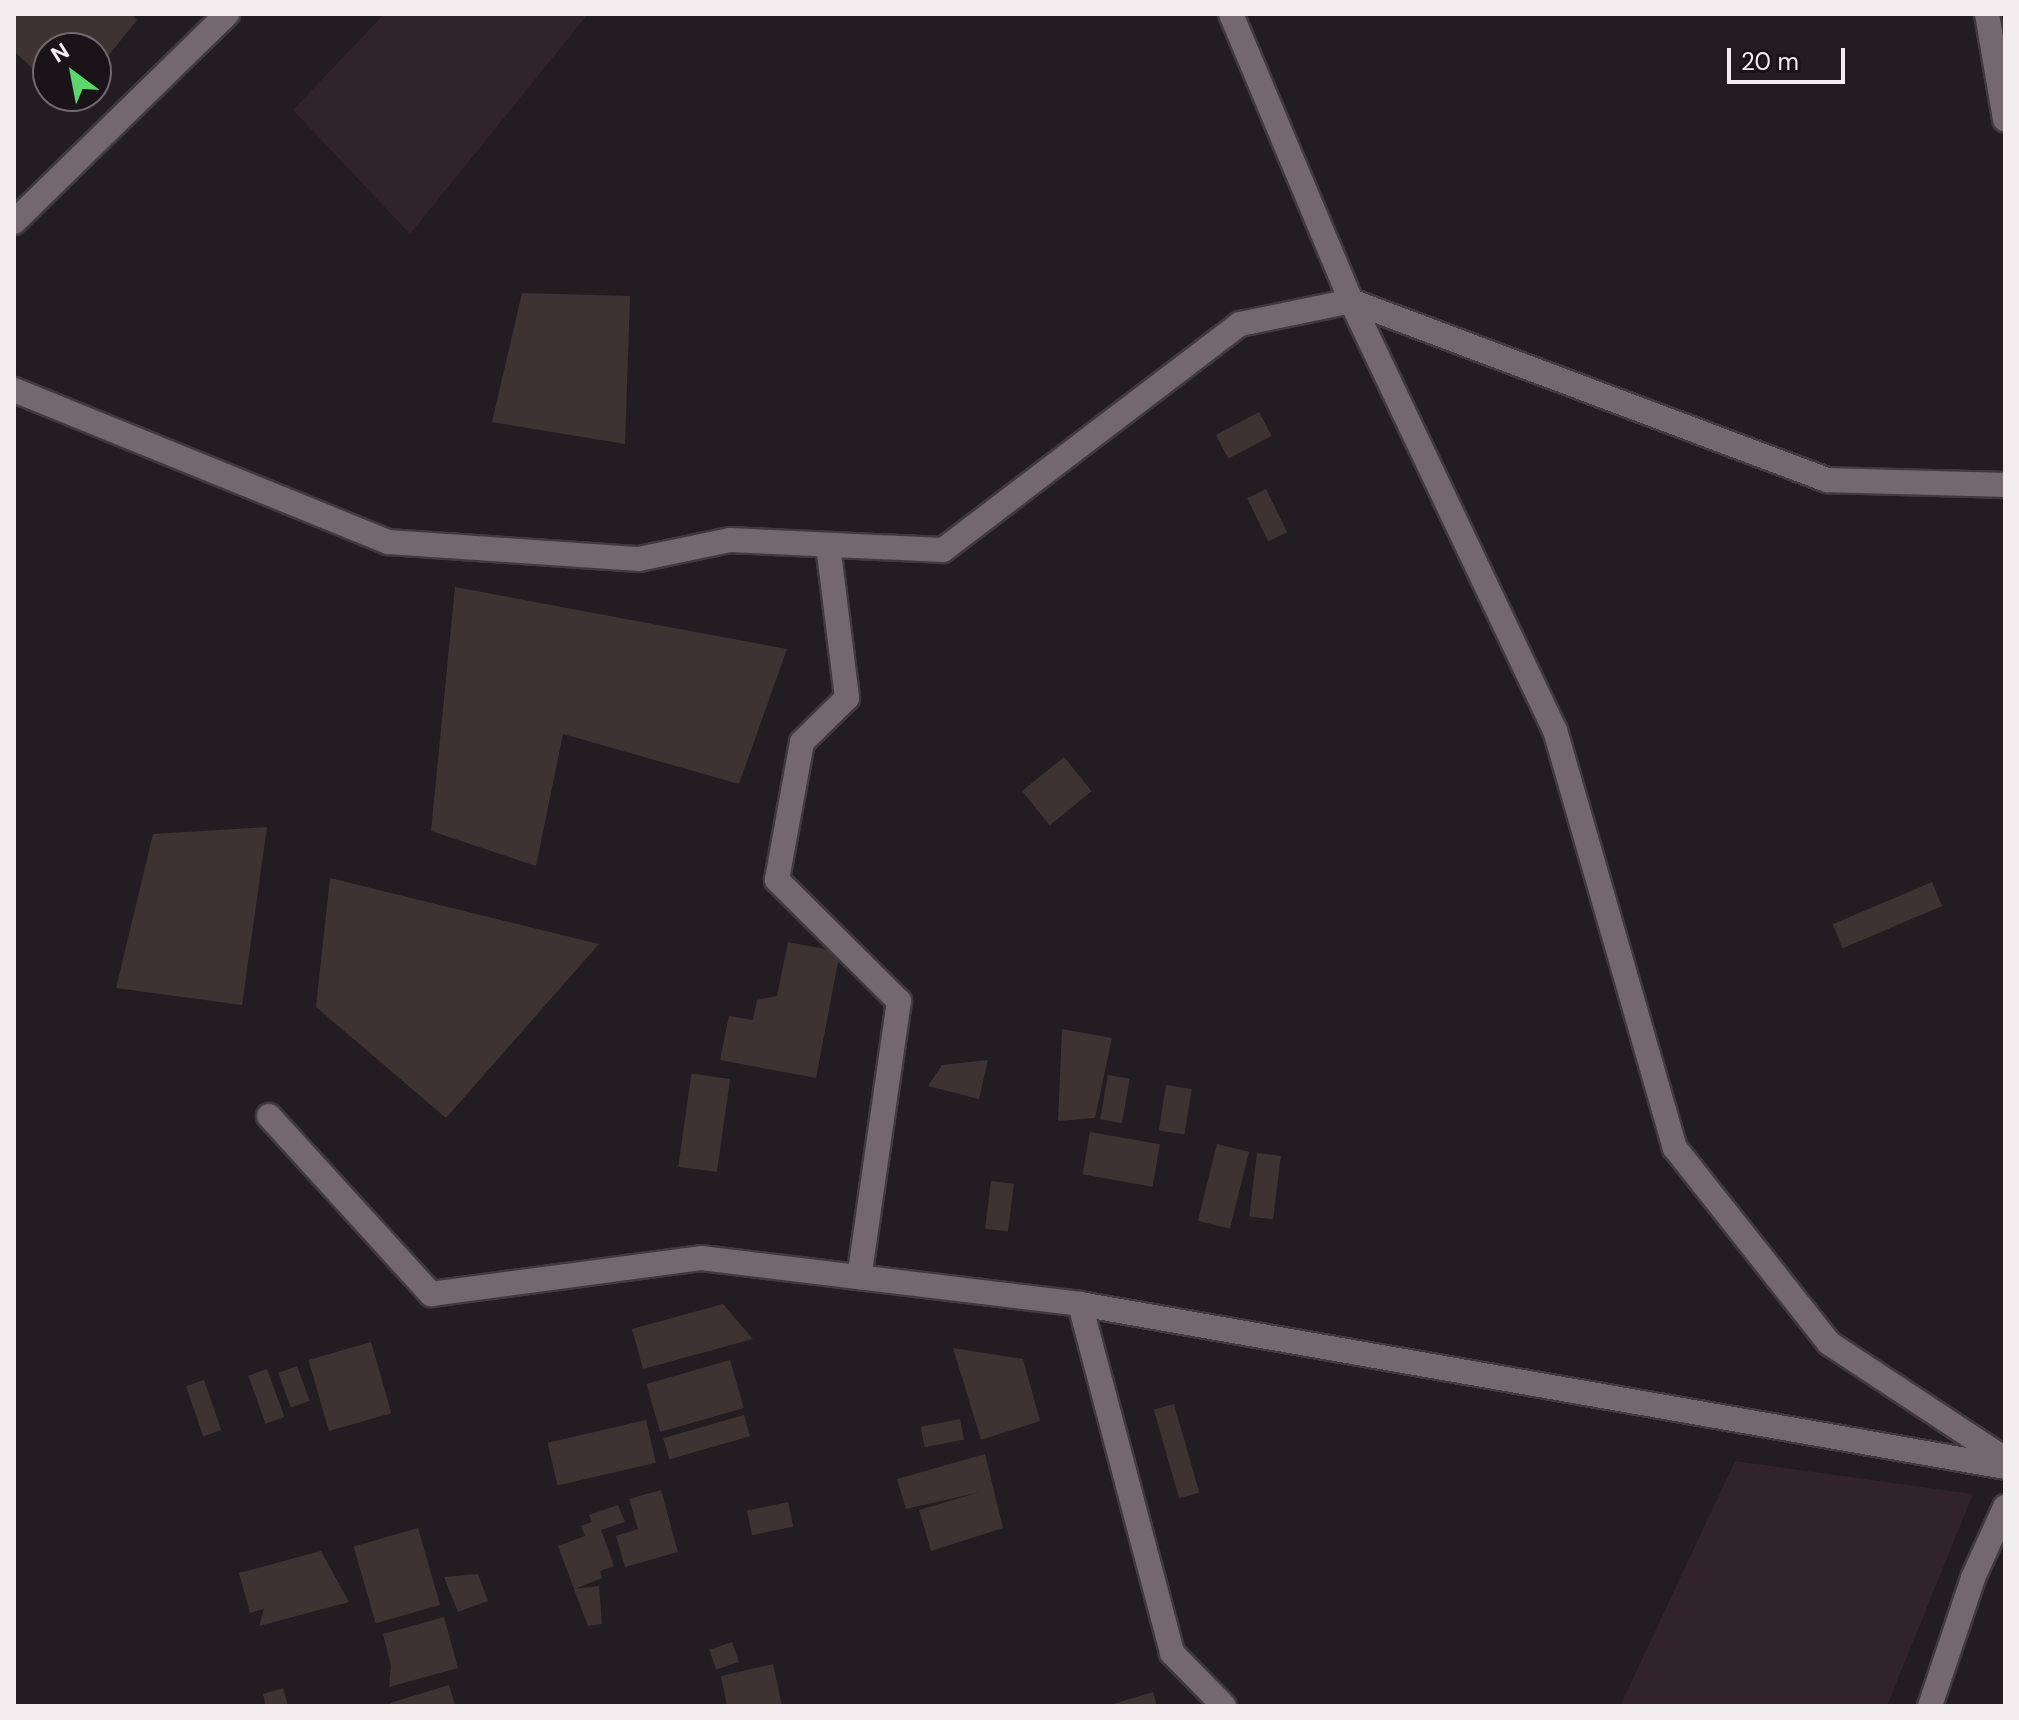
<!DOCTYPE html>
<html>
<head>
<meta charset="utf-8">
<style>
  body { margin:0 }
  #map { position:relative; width:2019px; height:1720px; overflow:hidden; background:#231c20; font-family:"DM Sans",sans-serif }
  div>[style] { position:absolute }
  .built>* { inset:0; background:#30232a }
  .building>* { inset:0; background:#3d3333; transform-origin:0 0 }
  .roads { filter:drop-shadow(2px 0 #40393d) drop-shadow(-2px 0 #40393d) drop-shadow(0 2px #40393d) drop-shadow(0 -2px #40393d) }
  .street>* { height:24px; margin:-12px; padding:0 12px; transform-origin:12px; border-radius:12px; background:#72686d }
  span { translate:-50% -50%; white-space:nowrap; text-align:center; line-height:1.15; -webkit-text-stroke:7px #1a1317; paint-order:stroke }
  .frame { position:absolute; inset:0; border:16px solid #f3edf0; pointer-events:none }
  .north { position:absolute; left:32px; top:32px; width:80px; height:80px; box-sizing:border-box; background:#1a1317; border:2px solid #716a6e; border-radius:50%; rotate:328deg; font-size:22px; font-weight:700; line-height:32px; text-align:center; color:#f3edf0 }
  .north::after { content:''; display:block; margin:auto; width:28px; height:36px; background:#5cd56d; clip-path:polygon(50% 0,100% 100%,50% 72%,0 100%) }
  .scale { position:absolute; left:1727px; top:48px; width:118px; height:36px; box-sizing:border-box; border:4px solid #f3edf0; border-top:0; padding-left:10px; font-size:24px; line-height:28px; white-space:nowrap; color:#f3edf0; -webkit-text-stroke:6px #1a1317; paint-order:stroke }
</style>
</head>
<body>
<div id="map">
  <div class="built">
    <i style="clip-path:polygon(384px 14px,588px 14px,410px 234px,293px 110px)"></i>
    <i style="clip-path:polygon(1735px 1461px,1973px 1494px,1887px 1706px,1620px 1706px)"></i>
  </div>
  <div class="building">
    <i style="clip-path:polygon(14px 14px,131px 14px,137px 20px,96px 71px,96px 48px,48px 48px,48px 83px,14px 51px)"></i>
    <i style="clip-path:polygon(522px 293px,630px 296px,625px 444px,492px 422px)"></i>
    <i style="left:1259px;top:412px;width:27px;height:49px;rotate:62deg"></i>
    <i style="left:1266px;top:489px;width:48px;height:21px;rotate:64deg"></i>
    <i style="clip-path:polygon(455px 587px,787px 649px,739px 784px,563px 734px,536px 866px,431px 831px)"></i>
    <i style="left:1064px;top:757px;width:44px;height:54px;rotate:51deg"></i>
    <i style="clip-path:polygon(267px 827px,242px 1005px,116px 988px,153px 834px)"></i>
    <i style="clip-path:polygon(330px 878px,599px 944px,446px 1118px,316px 1007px)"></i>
    <i style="left:1932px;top:882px;width:26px;height:108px;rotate:67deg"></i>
    <i style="clip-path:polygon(788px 942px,840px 952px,816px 1078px,720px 1060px,729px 1016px,753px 1020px,757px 1000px,777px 996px)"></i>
    <i style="clip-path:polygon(1062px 1029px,1112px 1038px,1095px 1118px,1058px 1121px)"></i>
    <i style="clip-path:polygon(988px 1060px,979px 1099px,928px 1086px,942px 1065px)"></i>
    <i style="left:1108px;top:1075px;width:22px;height:45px;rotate:10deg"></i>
    <i style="left:730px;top:1079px;width:94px;height:39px;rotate:98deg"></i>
    <i style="left:1166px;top:1085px;width:26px;height:46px;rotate:9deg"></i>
    <i style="left:1090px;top:1132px;width:71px;height:43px;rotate:10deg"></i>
    <i style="left:1217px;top:1144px;width:33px;height:79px;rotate:14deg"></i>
    <i style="left:1257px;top:1153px;width:24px;height:64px;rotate:7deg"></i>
    <i style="left:991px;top:1181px;width:23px;height:48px;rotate:7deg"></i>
    <i style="clip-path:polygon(723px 1304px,753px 1339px,643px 1369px,632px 1329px)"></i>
    <i style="left:371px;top:1342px;width:74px;height:65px;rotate:74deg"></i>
    <i style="clip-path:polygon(953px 1348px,1023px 1359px,1040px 1421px,981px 1440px)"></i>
    <i style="left:730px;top:1360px;width:50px;height:87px;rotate:74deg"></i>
    <i style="left:297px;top:1366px;width:37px;height:20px;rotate:70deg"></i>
    <i style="left:267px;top:1369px;width:51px;height:20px;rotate:70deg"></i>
    <i style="left:204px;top:1380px;width:53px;height:19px;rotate:71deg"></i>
    <i style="left:1174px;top:1404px;width:92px;height:21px;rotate:74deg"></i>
    <i style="left:744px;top:1415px;width:22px;height:84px;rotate:74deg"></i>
    <i style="left:960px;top:1419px;width:21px;height:40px;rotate:79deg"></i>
    <i style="left:646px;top:1420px;width:44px;height:101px;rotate:77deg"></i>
    <i style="clip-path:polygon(985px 1454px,1003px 1528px,931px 1551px,919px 1510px,980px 1492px,906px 1509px,897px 1479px)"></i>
    <i style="clip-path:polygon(661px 1490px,678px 1552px,625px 1567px,616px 1536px,638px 1529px,629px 1499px)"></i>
    <i style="left:788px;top:1502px;width:25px;height:42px;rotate:78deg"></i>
    <i style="clip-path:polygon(618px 1505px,625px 1522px,601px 1530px,614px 1566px,600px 1571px,602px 1578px,574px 1589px,558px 1546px,585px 1536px,581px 1526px,592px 1522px,589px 1515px)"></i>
    <i style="left:418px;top:1528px;width:80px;height:67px;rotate:74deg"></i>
    <i style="clip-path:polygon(321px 1551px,349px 1602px,259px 1626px,264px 1609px,250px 1613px,239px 1573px)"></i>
    <i style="clip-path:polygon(478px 1574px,488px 1601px,458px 1612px,444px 1577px)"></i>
    <i style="clip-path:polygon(599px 1586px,602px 1624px,588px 1626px,574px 1589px)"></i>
    <i style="clip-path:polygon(444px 1617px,458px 1668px,389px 1687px,391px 1666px,383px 1634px)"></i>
    <i style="left:732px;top:1642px;width:21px;height:24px;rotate:71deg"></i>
    <i style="clip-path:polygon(773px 1664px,782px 1706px,727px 1706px,721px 1676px)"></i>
    <i style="clip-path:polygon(449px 1685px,455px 1705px,391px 1706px,390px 1703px)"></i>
    <i style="clip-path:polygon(283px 1688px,288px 1706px,266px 1706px,263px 1694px)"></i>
    <i style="clip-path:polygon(1153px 1692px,1157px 1706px,1110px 1706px,1110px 1705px)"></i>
  </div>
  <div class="roads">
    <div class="street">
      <i style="left:1231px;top:14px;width:311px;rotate:67.3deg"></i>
      <i style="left:1351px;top:301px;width:475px;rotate:64.6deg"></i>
      <i style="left:1555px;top:730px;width:435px;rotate:74deg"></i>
      <i style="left:1675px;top:1148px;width:248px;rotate:51.7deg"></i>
      <i style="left:1829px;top:1343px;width:211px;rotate:33.4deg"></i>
      <i style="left:1987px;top:14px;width:107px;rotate:80.3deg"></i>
      <i style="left:14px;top:222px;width:298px;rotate:-44.3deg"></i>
      <i style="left:14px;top:390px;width:404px;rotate:22.1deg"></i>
      <i style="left:388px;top:542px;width:252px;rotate:3.9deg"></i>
      <i style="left:639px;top:559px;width:93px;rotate:-11.8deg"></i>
      <i style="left:730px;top:540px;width:213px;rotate:2.7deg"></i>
      <i style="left:943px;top:550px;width:373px;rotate:-37.3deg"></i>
      <i style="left:1240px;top:324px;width:113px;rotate:-11.7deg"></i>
      <i style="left:1351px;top:301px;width:509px;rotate:20.61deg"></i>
      <i style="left:1827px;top:480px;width:178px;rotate:1.6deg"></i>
      <i style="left:828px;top:545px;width:154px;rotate:82.9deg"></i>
      <i style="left:847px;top:698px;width:63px;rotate:135.6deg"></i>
      <i style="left:802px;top:742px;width:140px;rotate:100.3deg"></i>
      <i style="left:777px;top:880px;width:172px;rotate:44.8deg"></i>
      <i style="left:899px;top:1001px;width:279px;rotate:98.2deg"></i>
      <i style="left:269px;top:1116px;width:241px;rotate:47.7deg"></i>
      <i style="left:431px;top:1294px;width:272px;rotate:-7.6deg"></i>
      <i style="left:701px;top:1258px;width:382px;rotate:6.9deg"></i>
      <i style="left:1080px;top:1304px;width:939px;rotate:9.99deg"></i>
      <i style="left:1080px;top:1304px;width:361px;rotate:75.2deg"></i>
      <i style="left:1172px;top:1653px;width:74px;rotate:45.5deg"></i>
      <i style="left:1930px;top:1706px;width:135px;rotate:-71.4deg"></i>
      <i style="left:1973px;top:1578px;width:78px;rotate:-65.7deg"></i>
    </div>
  </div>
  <div class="frame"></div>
  <div class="north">N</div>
  <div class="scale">20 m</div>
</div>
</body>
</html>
